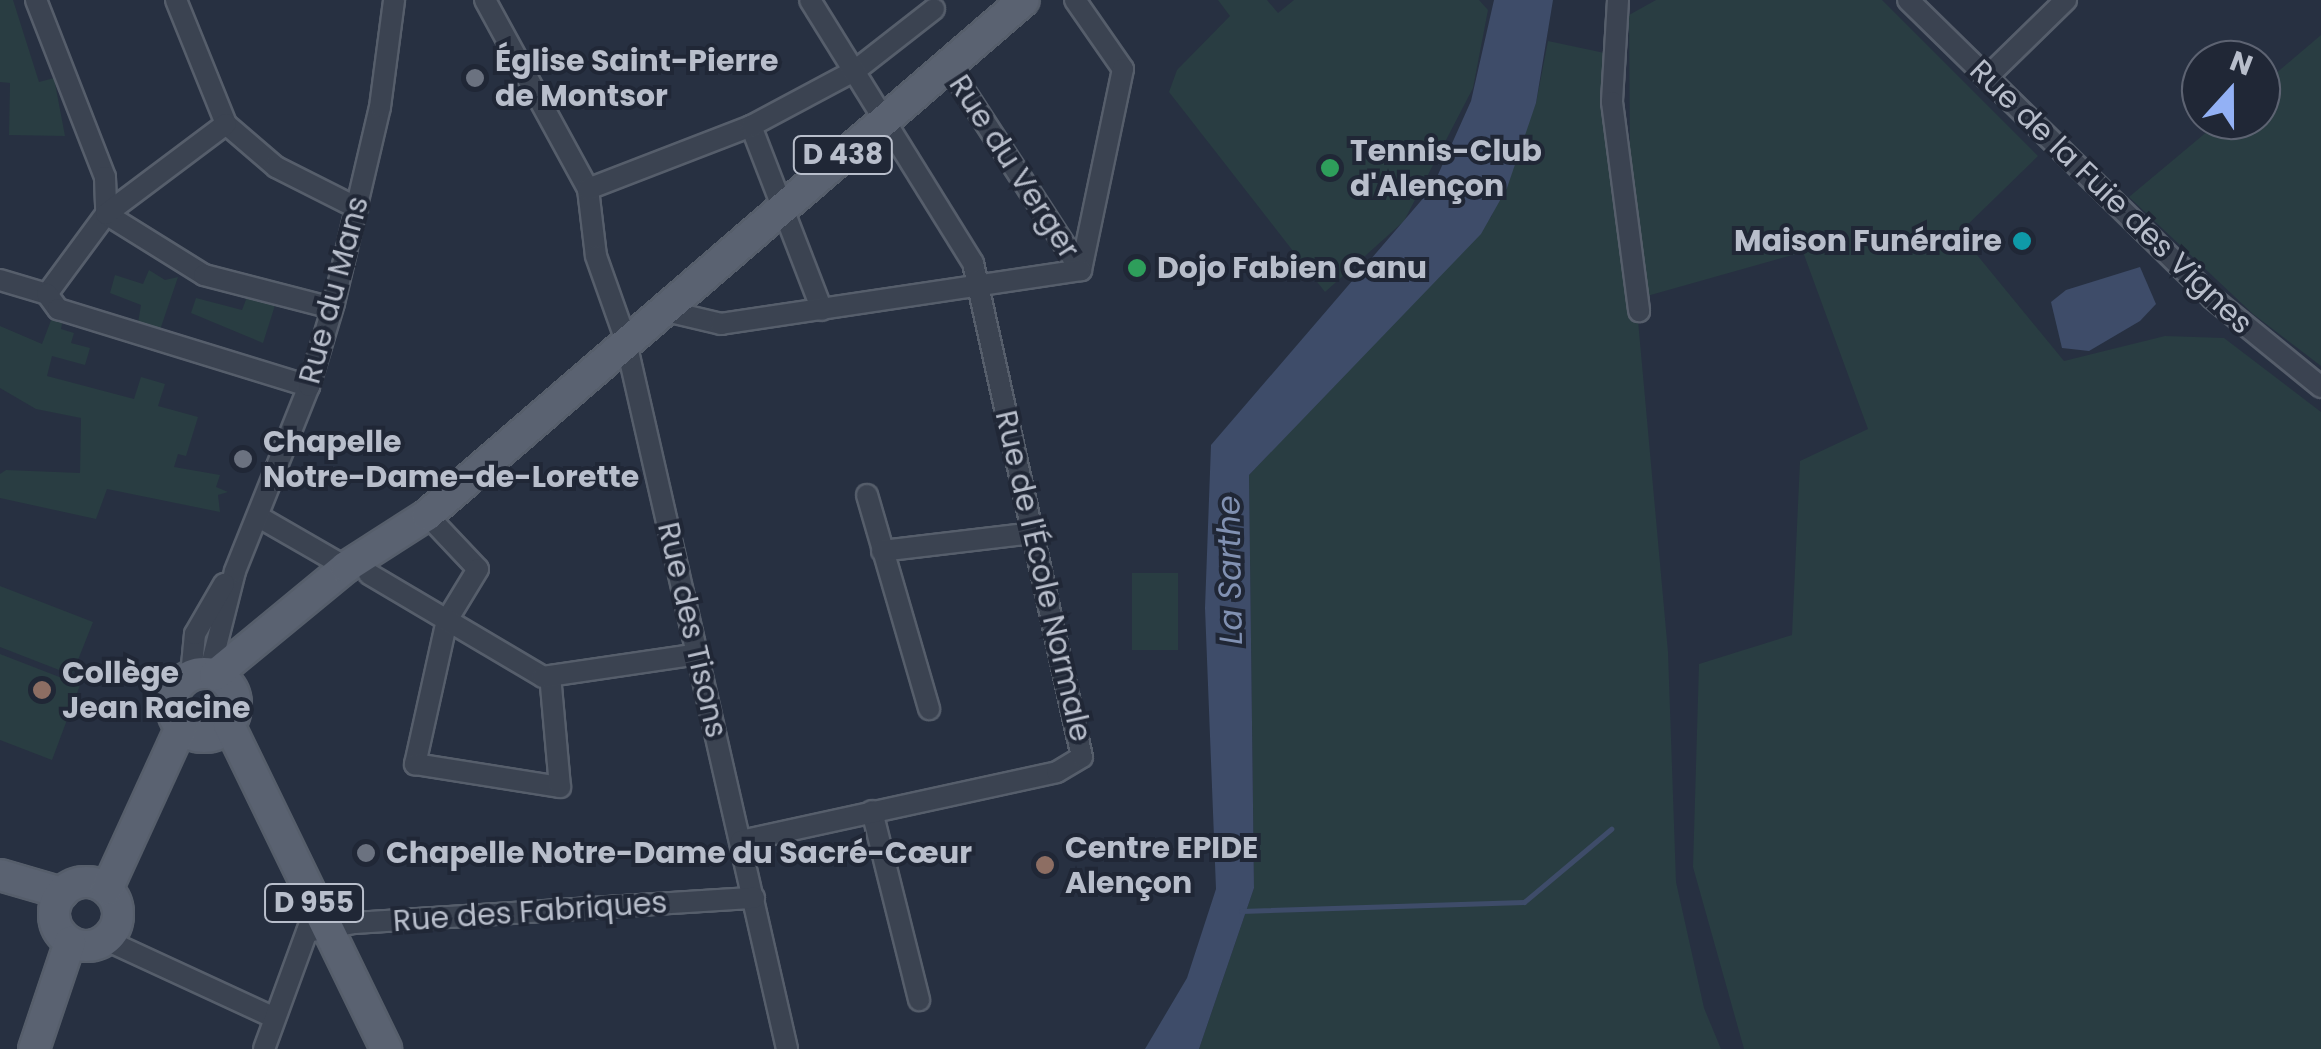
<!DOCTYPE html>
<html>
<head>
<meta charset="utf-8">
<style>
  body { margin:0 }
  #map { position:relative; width:2321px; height:1049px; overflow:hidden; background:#273041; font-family:Poppins,sans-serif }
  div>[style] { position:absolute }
  .green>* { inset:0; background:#293d42; transform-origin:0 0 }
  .water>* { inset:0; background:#3e4c69 }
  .stream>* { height:5px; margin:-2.5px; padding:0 2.5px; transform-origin:2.5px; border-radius:2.5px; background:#3e4c69 }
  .roads { filter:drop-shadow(2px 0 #565e6b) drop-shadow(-2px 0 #565e6b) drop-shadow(0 2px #565e6b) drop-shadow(0 -2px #565e6b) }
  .street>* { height:20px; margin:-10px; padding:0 10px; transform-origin:10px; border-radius:10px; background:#3b4351 }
  .primary>* { height:30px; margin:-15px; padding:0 15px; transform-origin:15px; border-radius:15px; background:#5a6271 }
  .primary>.ring { margin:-15px; padding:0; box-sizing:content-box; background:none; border:30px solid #5a6271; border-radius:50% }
  .dots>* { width:28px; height:28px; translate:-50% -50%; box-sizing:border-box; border:5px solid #202736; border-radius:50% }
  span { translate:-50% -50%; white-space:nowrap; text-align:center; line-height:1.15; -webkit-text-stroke:8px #202736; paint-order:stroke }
  .shield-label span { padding:2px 8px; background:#202736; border:2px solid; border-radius:8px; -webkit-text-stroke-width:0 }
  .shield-label { font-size:28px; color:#b8becb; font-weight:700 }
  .poi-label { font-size:30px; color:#b8becb; font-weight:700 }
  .left { translate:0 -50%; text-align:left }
  .right { translate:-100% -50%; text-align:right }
  .street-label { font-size:30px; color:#b8becb }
  .water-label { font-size:32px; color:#8191b2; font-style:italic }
  .north { position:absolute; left:2181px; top:40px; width:100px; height:100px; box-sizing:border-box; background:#202736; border:2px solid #5d6372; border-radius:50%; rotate:21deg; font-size:28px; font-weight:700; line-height:40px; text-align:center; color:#b8becb }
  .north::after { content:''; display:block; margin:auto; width:35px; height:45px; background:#93b1f5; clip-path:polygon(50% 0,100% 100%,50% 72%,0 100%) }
</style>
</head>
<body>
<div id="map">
  <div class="green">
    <i style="clip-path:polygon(0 0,13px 0,39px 82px,54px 78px,65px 136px,9px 135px,10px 83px,0 82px)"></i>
    <i style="clip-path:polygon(1218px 0,1267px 0,1278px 13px,1294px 0,1479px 0,1488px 10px,1473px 88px,1404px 221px,1325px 292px,1169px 92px,1177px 70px,1230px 16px)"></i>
    <i style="clip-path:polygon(1656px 0,1882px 0,2038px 156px,1959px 233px,2064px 361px,2165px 336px,2224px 338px,2321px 412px,2321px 1049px,1744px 1049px,1693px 867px,1699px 664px,1792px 635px,1800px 461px,1868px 429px,1803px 252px,1647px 296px,1630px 162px,1629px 15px)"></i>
    <i style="clip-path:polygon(2321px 35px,2321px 366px,2253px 314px,2129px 197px,2221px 120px,2261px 120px,2261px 86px)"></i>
    <i style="clip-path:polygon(1548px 41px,1614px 55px,1668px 652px,1676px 882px,1704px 1008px,1721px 1049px,1199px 1049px,1254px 888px,1249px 475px,1491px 217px,1536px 103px)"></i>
    <i style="clip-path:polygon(149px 270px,165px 280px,178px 277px,160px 330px,138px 323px,141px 305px,110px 293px,115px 275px,143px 284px)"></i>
    <i style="clip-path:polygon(249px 292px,277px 299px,263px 343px,191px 313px,196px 298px,242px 310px)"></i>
    <i style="clip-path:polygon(53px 315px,63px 319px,61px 329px,74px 333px,71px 343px,90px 348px,85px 365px,52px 356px,47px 376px,134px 399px,141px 377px,165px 384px,158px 406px,198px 417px,186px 456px,178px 454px,174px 467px,220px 475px,216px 487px,228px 492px,218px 495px,220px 512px,107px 489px,96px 519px,0 498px,0 474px,6px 470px,80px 473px,81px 418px,36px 409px,0 388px,0 326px,42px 344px)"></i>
    <i style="left:1132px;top:573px;width:46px;height:77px"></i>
    <i style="clip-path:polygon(0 586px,93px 622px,72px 675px,0 647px)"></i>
    <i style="clip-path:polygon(0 654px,80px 685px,52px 760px,0 740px)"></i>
  </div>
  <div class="water">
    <i style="clip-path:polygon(1494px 0,1553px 0,1536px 103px,1507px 188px,1481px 234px,1249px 475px,1254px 888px,1199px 1049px,1145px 1049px,1187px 978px,1216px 889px,1205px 608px,1211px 445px,1432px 188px,1471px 101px)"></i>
    <i style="clip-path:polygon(2140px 267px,2156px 304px,2140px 321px,2089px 351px,2062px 348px,2051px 302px,2066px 290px)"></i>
  </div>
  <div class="stream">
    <i style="left:1241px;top:911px;width:283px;rotate:-1.8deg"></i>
    <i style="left:1524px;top:902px;width:114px;rotate:-40deg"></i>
  </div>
  <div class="roads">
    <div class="street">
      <i style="left:36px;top:0;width:190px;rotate:68.7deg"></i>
      <i style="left:105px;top:177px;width:37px;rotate:88deg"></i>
      <i style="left:106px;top:214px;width:99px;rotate:126.4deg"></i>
      <i style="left:176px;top:0;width:134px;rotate:68deg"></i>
      <i style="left:226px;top:124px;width:66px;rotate:40.7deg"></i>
      <i style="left:276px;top:167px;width:91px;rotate:26.8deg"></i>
      <i style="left:485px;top:0;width:215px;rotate:61.4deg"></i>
      <i style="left:588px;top:189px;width:67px;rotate:83.2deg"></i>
      <i style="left:596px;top:256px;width:87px;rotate:70.5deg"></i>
      <i style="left:625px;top:338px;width:729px;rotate:77.16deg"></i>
      <i style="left:1075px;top:0;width:84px;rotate:55.2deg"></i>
      <i style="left:1123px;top:69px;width:205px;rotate:101.8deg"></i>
      <i style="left:1618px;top:0;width:102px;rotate:93.4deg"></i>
      <i style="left:1612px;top:102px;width:211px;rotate:82.6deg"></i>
      <i style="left:1908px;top:0;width:426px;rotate:44.4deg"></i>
      <i style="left:2212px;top:298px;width:141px;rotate:39.2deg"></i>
      <i style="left:947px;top:64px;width:246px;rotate:57deg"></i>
      <i style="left:1986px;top:78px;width:112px;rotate:-44.3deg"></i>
      <i style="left:751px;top:126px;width:197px;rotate:68.9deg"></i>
      <i style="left:588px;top:189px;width:175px;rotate:-21.1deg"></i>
      <i style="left:751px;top:126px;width:119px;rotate:-28.1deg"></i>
      <i style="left:856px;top:70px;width:99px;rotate:-38deg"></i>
      <i style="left:106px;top:214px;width:115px;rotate:31.9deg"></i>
      <i style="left:204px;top:275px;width:132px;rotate:14.5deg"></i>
      <i style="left:106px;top:214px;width:150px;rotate:-36.9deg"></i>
      <i style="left:0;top:280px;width:49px;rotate:16.6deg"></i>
      <i style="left:47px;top:294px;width:19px;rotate:54deg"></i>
      <i style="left:58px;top:309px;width:263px;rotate:17.1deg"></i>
      <i style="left:662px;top:310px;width:61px;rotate:13.3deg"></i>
      <i style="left:721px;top:324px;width:364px;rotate:-8.5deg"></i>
      <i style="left:867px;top:495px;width:223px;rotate:73.8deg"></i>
      <i style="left:427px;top:515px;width:74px;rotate:46.6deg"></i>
      <i style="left:478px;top:569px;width:60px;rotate:121.3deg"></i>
      <i style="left:447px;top:620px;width:148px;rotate:102.5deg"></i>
      <i style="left:415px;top:764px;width:147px;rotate:9deg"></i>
      <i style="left:560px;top:787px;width:111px;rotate:-95.1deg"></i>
      <i style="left:259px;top:517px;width:100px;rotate:29.9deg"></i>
      <i style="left:882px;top:551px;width:152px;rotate:-6.8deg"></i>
      <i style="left:369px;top:574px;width:202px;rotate:30.6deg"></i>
      <i style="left:543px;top:677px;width:157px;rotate:-8.4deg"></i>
      <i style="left:209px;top:674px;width:106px;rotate:-75.8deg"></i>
      <i style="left:235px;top:571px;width:199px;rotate:-68.2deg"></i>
      <i style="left:309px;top:386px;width:87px;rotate:-73.2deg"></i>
      <i style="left:334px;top:303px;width:201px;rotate:-76.8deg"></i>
      <i style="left:380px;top:107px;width:108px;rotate:-82.5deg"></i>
      <i style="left:191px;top:676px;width:42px;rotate:-84.6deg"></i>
      <i style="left:195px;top:634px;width:58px;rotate:-59.9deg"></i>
      <i style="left:872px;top:811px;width:195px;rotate:76deg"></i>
      <i style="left:741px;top:841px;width:323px;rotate:-12.3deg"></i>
      <i style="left:1057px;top:772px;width:29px;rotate:-31deg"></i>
      <i style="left:1082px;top:757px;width:506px;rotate:-102.44deg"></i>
      <i style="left:973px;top:263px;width:309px;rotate:-121.8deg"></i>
      <i style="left:307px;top:932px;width:48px;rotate:-10.8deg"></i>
      <i style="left:354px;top:923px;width:401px;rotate:-3.6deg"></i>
      <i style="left:106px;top:940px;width:186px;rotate:24.8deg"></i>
      <i style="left:264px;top:1049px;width:134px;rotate:-69.9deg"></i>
    </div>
    <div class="primary">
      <i class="ring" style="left:172px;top:673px;width:34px;height:34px"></i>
      <i style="left:215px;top:675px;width:170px;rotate:-39.5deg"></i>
      <i style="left:346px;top:567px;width:96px;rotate:-32.7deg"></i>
      <i style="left:427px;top:515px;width:788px;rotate:-40.78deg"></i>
      <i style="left:229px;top:725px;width:360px;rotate:64.1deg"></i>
      <i style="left:0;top:875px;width:65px;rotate:16.2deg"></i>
      <i class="ring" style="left:54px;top:882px;width:34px;height:34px"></i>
      <i style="left:107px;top:889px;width:178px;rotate:-65.4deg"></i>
      <i style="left:34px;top:1049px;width:113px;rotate:-71.4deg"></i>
    </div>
  </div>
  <div class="dots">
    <i style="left:475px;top:78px;background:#6b7280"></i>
    <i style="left:1330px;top:168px;background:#2e9e5b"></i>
    <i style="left:2022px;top:241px;background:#0f9aa8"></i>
    <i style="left:1137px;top:268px;background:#2e9e5b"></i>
    <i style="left:243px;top:459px;background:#6b7280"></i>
    <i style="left:42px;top:690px;background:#8d6e63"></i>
    <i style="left:366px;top:853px;background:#6b7280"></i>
    <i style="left:1045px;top:865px;background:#8d6e63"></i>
  </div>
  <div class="shield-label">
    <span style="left:843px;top:155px">D 438</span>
    <span style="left:314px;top:903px">D 955</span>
  </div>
  <div class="poi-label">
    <span class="left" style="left:495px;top:78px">Église Saint-Pierre<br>de Montsor</span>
    <span class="left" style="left:1350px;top:168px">Tennis-Club<br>d'Alençon</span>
    <span class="right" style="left:2002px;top:241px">Maison Funéraire</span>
    <span class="left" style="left:1157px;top:268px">Dojo Fabien Canu</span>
    <span class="left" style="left:263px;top:459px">Chapelle<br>Notre-Dame-de-Lorette</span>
    <span class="left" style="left:62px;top:690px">Collège<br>Jean Racine</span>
    <span class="left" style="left:1065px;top:865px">Centre EPIDE<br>Alençon</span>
    <span class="left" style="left:386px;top:853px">Chapelle Notre-Dame du Sacré-Cœur</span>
  </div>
  <div class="street-label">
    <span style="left:1014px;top:167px;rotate:57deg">Rue du Verger</span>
    <span style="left:2111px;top:197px;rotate:44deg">Rue de la Fuie des Vignes</span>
    <span style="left:334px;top:290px;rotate:-75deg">Rue du Mans</span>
    <span style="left:1043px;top:576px;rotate:77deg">Rue de l'École Normale</span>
    <span style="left:692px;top:630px;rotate:77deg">Rue des Tisons</span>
    <span style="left:530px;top:912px;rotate:-4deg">Rue des Fabriques</span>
  </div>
  <div class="water-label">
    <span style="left:1230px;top:570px;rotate:-91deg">La Sarthe</span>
  </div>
  <div class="north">N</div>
</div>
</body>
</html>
